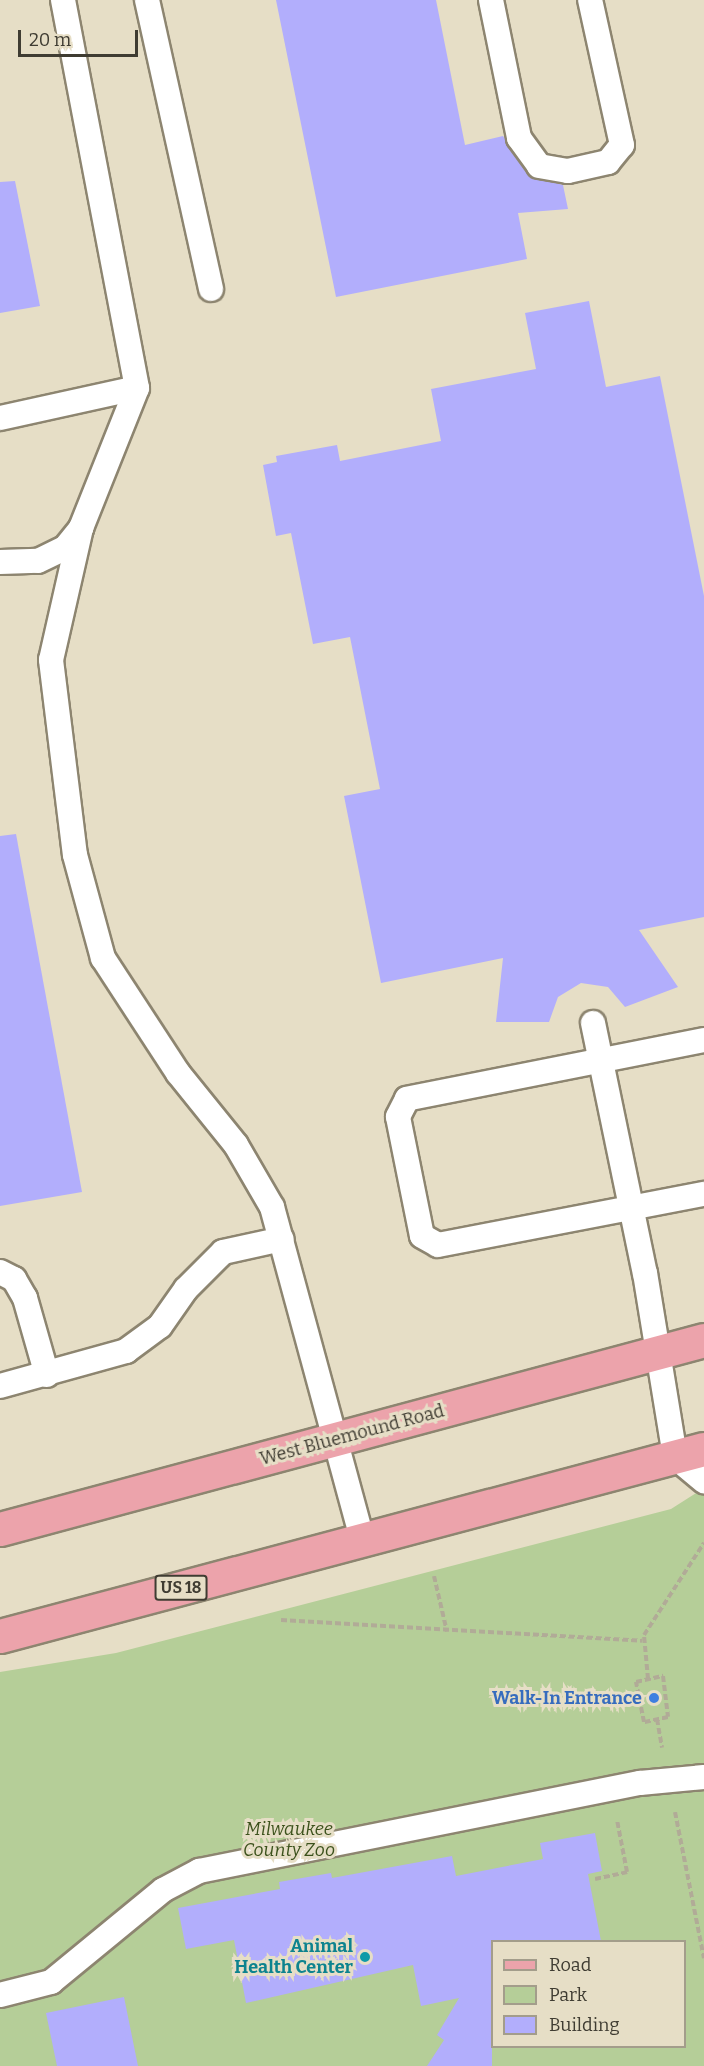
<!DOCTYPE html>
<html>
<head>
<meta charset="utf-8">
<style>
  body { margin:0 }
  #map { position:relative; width:704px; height:2066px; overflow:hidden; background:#e6dec6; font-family:Bitter,serif }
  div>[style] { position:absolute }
  .green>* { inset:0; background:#b5ce98 }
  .building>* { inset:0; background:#b2aefc }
  .path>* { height:4px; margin-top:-2px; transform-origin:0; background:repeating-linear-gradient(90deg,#b1ab97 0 6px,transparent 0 9px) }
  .roads { filter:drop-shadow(2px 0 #8d8570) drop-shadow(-2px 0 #8d8570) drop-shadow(0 2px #8d8570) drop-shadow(0 -2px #8d8570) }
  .service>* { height:24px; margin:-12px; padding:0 12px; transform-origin:12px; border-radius:12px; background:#fff }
  .primary>* { height:33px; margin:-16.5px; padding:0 16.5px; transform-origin:16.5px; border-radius:16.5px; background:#eca3ab }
  .dots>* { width:16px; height:16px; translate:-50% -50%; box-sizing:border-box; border:3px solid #e6dec6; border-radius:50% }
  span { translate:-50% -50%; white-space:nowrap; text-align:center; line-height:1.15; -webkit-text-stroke:6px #e6dec6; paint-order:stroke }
  .shield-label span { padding:2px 4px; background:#e6dec6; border:2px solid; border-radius:4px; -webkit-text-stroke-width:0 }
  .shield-label { font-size:16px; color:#3f3c32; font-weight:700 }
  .street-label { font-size:18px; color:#3f3c32 }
  .shop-label { font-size:18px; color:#366cbe; font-weight:700 }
  .right { translate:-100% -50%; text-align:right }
  .park-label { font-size:18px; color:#3c521c; font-style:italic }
  .culture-label { font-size:18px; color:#0d838f; font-weight:700 }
  .legend { position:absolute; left:491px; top:1940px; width:195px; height:108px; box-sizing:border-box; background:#e6dec6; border:2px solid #a39d8b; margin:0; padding:8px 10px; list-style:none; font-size:18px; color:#3f3c32 }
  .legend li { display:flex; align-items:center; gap:12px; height:30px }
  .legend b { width:30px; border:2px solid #a39d8b }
  .scale { position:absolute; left:18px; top:30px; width:120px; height:27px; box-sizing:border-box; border:3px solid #3f3c32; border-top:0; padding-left:8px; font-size:18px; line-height:21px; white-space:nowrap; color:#3f3c32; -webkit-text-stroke:4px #e6dec6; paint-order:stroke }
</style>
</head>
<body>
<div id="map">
  <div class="green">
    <i style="clip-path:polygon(evenodd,704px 1488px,704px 2066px,0 2066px,0 1672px,116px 1653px,671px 1509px,704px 1488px,492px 1942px,684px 1942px,684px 2046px,492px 2046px,492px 1942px)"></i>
  </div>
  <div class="building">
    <i style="clip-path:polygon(276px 0,436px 0,465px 145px,503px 136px,528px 175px,563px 185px,568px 209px,518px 213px,527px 259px,336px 297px)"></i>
    <i style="clip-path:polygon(15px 181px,40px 306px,0 313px,0 182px)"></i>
    <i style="clip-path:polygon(589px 301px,606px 387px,660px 376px,704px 596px,704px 917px,639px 930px,678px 987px,625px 1007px,608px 987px,581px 983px,558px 997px,549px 1022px,496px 1022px,503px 958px,381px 983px,344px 796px,380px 789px,350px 637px,313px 644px,291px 533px,276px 536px,263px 465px,277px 462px,276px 456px,337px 445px,340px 461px,441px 441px,431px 389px,536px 369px,525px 313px)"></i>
    <i style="clip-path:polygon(16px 834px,82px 1192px,0 1206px,0 836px)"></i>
    <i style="clip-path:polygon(595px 1833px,602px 1871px,588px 1874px,601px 1941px,492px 1941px,492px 2066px,427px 2066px,444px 2040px,437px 2035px,459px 1998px,421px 2006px,413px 1965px,246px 2003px,234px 1940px,186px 1949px,178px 1908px,280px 1889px,279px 1882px,331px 1873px,332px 1878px,452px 1856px,456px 1876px,543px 1859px,540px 1843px)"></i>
    <i style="clip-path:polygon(124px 1997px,138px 2066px,57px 2066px,46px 2013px)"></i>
  </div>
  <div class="path">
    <i style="left:434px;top:1576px;width:57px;rotate:76.9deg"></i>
    <i style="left:281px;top:1620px;width:362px;rotate:3.3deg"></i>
    <i style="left:663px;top:1676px;width:41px;rotate:83deg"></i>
    <i style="left:668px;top:1717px;width:25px;rotate:168deg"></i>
    <i style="left:644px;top:1722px;width:41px;rotate:-101.3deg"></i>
    <i style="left:636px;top:1682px;width:28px;rotate:-13deg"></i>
    <i style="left:648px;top:1679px;width:44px;rotate:-95.2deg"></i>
    <i style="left:644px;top:1635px;width:110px;rotate:-56.9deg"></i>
    <i style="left:657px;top:1719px;width:29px;rotate:80deg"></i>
    <i style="left:675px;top:1812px;width:149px;rotate:78.8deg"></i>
    <i style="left:595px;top:1879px;width:33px;rotate:-12deg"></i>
    <i style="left:627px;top:1872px;width:53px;rotate:-100.9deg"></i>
  </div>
  <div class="roads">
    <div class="service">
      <i style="left:63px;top:0;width:395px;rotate:79.2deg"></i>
      <i style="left:137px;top:388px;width:151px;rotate:111.8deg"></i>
      <i style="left:81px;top:528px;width:135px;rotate:102.8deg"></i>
      <i style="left:51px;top:660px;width:196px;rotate:83deg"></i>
      <i style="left:75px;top:855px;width:107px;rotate:74.8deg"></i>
      <i style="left:103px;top:958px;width:137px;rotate:56.9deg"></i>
      <i style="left:178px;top:1073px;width:92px;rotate:51.1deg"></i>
      <i style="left:236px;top:1145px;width:72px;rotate:59.9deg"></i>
      <i style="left:272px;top:1207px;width:344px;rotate:74.8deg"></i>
      <i style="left:147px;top:0;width:296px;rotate:77.5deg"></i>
      <i style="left:491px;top:0;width:141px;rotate:78.5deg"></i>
      <i style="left:519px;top:138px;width:34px;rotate:54deg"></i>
      <i style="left:539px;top:166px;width:29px;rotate:10deg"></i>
      <i style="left:568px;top:171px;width:41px;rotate:-12.7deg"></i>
      <i style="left:608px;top:162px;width:22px;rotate:-51deg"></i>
      <i style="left:622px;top:145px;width:148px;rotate:-102.4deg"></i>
      <i style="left:0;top:418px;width:140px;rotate:-12.4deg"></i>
      <i style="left:0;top:562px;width:38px;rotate:-2deg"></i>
      <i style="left:38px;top:561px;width:30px;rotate:-26deg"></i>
      <i style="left:65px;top:548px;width:26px;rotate:-51deg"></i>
      <i style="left:593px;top:1023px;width:255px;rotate:78.3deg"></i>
      <i style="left:645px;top:1273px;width:186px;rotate:80.7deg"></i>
      <i style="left:675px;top:1457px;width:38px;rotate:40deg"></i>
      <i style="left:704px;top:1040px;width:303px;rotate:168.8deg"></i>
      <i style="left:407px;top:1099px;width:20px;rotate:117deg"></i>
      <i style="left:398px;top:1117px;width:121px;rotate:78.6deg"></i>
      <i style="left:422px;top:1236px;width:18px;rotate:29deg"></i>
      <i style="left:438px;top:1245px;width:271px;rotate:-10.9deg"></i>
      <i style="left:0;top:1272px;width:16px;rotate:27deg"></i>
      <i style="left:14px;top:1279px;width:22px;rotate:60deg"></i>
      <i style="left:25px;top:1298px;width:80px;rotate:74.1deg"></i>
      <i style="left:0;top:1386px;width:131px;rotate:-15.5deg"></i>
      <i style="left:126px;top:1351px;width:42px;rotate:-36.3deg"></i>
      <i style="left:160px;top:1326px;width:45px;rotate:-54.9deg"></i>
      <i style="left:186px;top:1289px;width:52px;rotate:-45deg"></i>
      <i style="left:223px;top:1252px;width:60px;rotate:-12.4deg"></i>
      <i style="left:0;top:1995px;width:53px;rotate:-14.3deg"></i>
      <i style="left:51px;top:1982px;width:145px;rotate:-39.4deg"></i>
      <i style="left:163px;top:1890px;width:41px;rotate:-27.8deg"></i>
      <i style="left:199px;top:1871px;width:450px;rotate:-11.3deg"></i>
      <i style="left:640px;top:1783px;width:64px;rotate:-5.4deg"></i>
    </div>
    <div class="primary">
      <i style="left:0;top:1529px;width:729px;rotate:-15.03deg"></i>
      <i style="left:0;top:1636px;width:728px;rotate:-14.88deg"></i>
    </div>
  </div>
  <div class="dots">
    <i style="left:654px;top:1698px;background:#3f7fe0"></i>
    <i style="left:365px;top:1957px;background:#0f9aa8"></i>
  </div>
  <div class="shield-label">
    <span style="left:181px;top:1588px">US 18</span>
  </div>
  <div class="street-label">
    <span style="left:352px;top:1435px;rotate:-15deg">West Bluemound Road</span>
  </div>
  <div class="shop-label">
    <span class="right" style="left:642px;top:1698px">Walk-In Entrance</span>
  </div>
  <div class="park-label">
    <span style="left:289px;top:1840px">Milwaukee<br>County Zoo</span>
  </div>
  <div class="culture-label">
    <span class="right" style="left:353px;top:1957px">Animal<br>Health Center</span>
  </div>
  <ul class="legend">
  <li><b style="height:8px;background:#eca3ab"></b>Road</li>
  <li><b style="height:16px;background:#b5ce98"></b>Park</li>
  <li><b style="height:16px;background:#b2aefc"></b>Building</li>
  </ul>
  <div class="scale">20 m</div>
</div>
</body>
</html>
